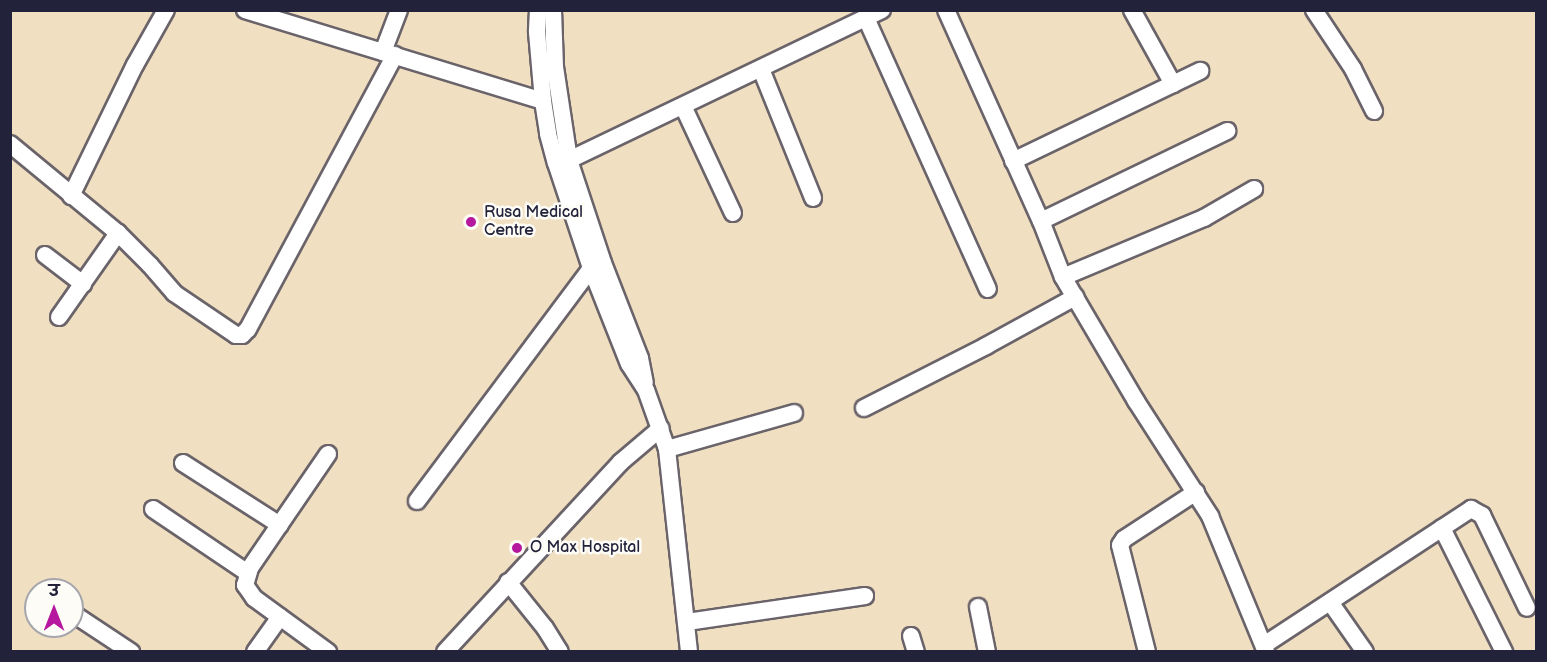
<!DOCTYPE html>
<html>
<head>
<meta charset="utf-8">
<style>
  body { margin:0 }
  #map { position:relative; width:1547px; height:662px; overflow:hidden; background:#f1dfc1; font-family:"Balsamiq Sans","Playpen Sans Deva",sans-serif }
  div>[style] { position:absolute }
  .roads { filter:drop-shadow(2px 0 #6a646a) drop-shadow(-2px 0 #6a646a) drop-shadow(0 2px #6a646a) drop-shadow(0 -2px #6a646a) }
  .minor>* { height:16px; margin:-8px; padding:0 8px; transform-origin:8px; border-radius:8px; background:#fff }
  .dots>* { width:16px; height:16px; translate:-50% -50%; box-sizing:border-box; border:3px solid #fdfcf7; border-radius:50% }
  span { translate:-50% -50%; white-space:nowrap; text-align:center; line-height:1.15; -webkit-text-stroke:5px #fdfcf7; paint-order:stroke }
  .poi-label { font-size:16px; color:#22223b }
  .left { translate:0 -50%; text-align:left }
  .frame { position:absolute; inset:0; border:12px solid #22223b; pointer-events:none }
  .north { position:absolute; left:24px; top:578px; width:60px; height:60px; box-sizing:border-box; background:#fdfcf7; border:2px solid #a5a5ac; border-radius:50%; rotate:0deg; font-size:16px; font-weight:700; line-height:24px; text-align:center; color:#22223b }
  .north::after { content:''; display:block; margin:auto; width:21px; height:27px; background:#b5179e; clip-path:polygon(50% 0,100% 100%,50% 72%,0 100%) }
</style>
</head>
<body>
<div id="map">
  <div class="roads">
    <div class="minor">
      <i style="left:245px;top:10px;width:312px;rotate:17deg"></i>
      <i style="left:538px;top:10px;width:22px;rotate:93deg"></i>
      <i style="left:537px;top:32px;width:69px;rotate:85deg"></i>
      <i style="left:543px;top:101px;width:33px;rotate:81deg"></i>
      <i style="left:548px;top:134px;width:30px;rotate:75deg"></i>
      <i style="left:556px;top:163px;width:111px;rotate:71.6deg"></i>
      <i style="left:591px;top:268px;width:103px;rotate:68.4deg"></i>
      <i style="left:629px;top:364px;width:31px;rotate:57deg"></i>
      <i style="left:646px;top:390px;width:63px;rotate:70.4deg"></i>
      <i style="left:667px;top:449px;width:204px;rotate:83.8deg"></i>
      <i style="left:553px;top:10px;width:57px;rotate:88deg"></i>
      <i style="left:555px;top:67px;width:94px;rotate:81.4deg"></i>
      <i style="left:569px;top:160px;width:108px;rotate:71.7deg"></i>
      <i style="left:603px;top:263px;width:102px;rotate:68.7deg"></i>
      <i style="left:640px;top:358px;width:25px;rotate:79deg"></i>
      <i style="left:946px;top:10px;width:231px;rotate:65.8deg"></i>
      <i style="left:1041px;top:221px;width:60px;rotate:68.6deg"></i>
      <i style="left:1063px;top:277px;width:144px;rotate:59.5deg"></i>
      <i style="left:1136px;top:401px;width:137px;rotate:57.2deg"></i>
      <i style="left:1210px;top:516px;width:147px;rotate:67.6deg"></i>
      <i style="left:1132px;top:10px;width:85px;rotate:61deg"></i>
      <i style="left:1314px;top:10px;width:71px;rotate:56.5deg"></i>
      <i style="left:1353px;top:69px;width:47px;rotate:63.4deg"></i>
      <i style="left:866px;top:18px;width:297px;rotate:65.8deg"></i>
      <i style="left:383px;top:52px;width:45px;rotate:-69.1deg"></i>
      <i style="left:761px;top:69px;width:139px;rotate:68deg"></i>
      <i style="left:683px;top:106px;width:118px;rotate:65deg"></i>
      <i style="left:10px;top:144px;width:140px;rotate:39.5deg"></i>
      <i style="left:118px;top:233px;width:45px;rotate:45deg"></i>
      <i style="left:150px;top:265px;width:37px;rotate:49deg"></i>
      <i style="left:174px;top:293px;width:75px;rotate:34.1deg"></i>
      <i style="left:236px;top:335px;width:6px"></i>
      <i style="left:242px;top:335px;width:8px;rotate:-45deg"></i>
      <i style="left:248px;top:329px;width:311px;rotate:-61.8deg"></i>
      <i style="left:569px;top:160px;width:347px;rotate:-25.6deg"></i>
      <i style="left:1013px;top:161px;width:208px;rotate:-25.7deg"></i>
      <i style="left:71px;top:196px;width:146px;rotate:-64deg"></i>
      <i style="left:135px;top:65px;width:63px;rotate:-60.6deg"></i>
      <i style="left:1041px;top:221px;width:207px;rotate:-25.8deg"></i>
      <i style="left:45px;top:255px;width:48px;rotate:37.3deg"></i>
      <i style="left:1063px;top:277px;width:153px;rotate:-22.7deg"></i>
      <i style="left:1204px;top:218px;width:58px;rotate:-30.1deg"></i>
      <i style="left:59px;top:317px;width:103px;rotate:-54.9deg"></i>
      <i style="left:864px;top:408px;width:137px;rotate:-26.9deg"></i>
      <i style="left:986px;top:346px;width:102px;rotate:-28.8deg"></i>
      <i style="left:667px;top:449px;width:132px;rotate:-15.8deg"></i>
      <i style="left:328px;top:454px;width:138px;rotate:124.4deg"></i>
      <i style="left:250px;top:568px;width:18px;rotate:106deg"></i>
      <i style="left:245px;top:585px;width:16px;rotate:55deg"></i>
      <i style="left:254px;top:598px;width:92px;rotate:36.1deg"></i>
      <i style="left:183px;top:463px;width:115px;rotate:32.6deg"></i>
      <i style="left:417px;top:501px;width:291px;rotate:-53.2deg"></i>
      <i style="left:153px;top:509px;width:115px;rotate:34deg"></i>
      <i style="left:1442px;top:528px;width:139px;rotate:63.4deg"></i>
      <i style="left:508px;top:582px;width:59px;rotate:51.2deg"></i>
      <i style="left:545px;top:628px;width:28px;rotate:58deg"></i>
      <i style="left:1330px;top:602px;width:61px;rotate:55deg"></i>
      <i style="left:978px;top:607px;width:46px;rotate:78.7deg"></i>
      <i style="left:72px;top:613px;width:71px;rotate:33.5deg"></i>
      <i style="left:687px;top:622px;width:180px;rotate:-8.3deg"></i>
      <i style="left:911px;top:636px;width:17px;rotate:73deg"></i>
      <i style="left:1264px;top:645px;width:248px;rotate:-33.3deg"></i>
      <i style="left:1471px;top:509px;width:13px;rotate:29deg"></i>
      <i style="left:1482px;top:515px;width:103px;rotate:64.2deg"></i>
      <i style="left:255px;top:652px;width:43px;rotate:-54.5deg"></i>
      <i style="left:445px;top:652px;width:259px;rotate:-47.2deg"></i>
      <i style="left:621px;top:462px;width:52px;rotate:-40.4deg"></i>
      <i style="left:1147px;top:652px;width:110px;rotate:-104.2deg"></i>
      <i style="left:1120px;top:545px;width:7px;rotate:-56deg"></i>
      <i style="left:1124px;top:539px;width:86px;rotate:-33.1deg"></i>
    </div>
  </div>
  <div class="dots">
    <i style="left:471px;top:222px;background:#b5179e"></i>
    <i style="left:517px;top:548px;background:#b5179e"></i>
  </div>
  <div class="poi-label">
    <span class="left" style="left:484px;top:222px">Rusa Medical<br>Centre</span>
    <span class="left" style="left:530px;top:548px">O Max Hospital</span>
  </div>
  <div class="frame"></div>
  <div class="north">उ</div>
</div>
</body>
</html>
